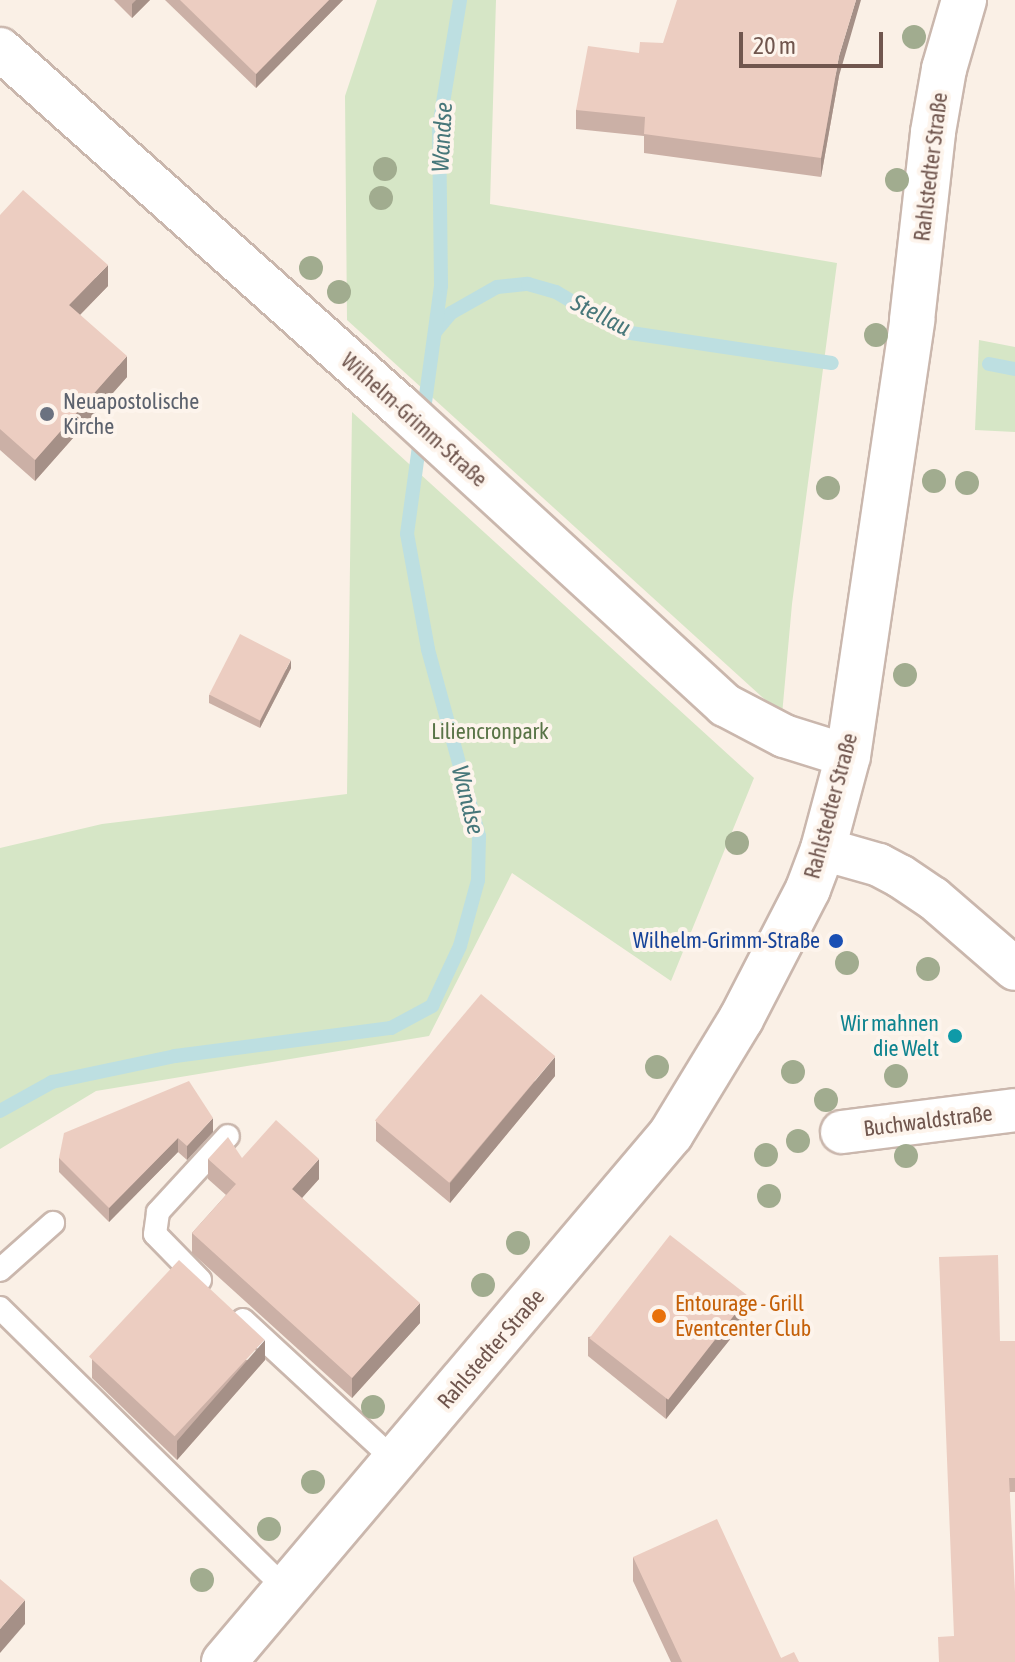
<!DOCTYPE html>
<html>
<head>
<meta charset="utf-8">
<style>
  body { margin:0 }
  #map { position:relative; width:1015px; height:1662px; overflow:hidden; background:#faf0e6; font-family:"Asap Condensed",sans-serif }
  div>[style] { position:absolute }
  .green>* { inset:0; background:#d6e6c6 }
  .stream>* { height:14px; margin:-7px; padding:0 7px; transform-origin:7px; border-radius:7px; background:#bddfe1 }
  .roads { filter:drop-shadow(2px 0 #cab7ad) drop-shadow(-2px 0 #cab7ad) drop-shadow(0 2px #cab7ad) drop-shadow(0 -2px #cab7ad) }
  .lane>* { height:22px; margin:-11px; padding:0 11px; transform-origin:11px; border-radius:11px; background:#fff }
  .street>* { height:42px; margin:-21px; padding:0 21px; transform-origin:21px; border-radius:21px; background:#fff }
  .secondary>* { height:44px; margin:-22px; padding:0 22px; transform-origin:22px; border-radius:22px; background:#fff }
  .trees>* { width:24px; height:24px; margin:-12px; border-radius:50%; background:#a1ac8f }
  .wall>* { inset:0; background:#cbb0a6 }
  .shaded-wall>* { inset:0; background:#a59087 }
  .building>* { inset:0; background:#eccdc1; transform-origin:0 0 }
  .dots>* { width:22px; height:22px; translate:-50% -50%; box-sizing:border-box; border:4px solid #fdf4ec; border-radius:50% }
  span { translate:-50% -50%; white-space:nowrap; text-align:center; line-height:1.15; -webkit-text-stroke:8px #fdf4ec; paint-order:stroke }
  .street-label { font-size:22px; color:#70564e }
  .worship-label { font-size:22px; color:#5b616d }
  .left { translate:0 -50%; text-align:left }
  .park-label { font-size:22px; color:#597447 }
  .transit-label { font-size:22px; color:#164399 }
  .right { translate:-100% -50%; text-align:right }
  .culture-label { font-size:22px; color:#0d838f }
  .food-label { font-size:22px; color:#c56008 }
  .water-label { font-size:24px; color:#47777a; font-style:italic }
  .scale { position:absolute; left:739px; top:32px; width:144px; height:36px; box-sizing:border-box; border:4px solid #70564e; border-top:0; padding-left:10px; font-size:24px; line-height:28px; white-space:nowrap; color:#70564e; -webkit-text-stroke:6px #fdf4ec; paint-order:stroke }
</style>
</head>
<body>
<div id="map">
  <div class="green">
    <i style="clip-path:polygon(377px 0,496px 0,490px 204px,837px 263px,792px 604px,782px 715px,347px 320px,345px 96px)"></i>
    <i style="clip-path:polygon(979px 340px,1015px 347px,1015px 432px,975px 430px)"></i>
    <i style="clip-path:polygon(352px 412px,754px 778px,671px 981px,512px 873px,429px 1036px,96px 1091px,0 1149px,0 848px,102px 824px,347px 794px)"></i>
  </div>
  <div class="stream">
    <i style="left:435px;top:332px;width:25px;rotate:-50deg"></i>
    <i style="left:451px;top:313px;width:53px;rotate:-29.5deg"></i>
    <i style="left:497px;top:287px;width:31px;rotate:-6deg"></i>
    <i style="left:528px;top:284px;width:29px;rotate:16deg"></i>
    <i style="left:556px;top:292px;width:79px;rotate:30.5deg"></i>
    <i style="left:624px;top:332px;width:210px;rotate:8.5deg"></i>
    <i style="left:989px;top:364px;width:26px;rotate:11deg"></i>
    <i style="left:0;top:1111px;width:60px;rotate:-29.1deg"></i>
    <i style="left:52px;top:1082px;width:126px;rotate:-11.9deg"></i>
    <i style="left:175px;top:1056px;width:218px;rotate:-7.4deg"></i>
    <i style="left:391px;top:1028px;width:47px;rotate:-28.2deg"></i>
    <i style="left:432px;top:1006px;width:66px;rotate:-65deg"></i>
    <i style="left:460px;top:946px;width:68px;rotate:-74.7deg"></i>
    <i style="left:478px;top:880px;width:44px;rotate:-88.7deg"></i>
    <i style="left:479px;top:836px;width:194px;rotate:-105.3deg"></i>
    <i style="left:428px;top:649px;width:117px;rotate:-100.3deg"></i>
    <i style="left:407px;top:534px;width:251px;rotate:-82.2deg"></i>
    <i style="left:441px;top:285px;width:158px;rotate:-90.7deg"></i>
    <i style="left:439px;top:127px;width:129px;rotate:-80.6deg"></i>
  </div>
  <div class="roads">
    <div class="lane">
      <i style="left:0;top:1270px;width:71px;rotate:-41.6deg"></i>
      <i style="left:200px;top:1280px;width:64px;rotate:-134.4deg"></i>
      <i style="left:155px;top:1234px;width:22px;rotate:-82deg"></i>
      <i style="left:158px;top:1212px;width:103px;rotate:-47.4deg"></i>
      <i style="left:0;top:1308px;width:401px;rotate:44.5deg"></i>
      <i style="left:243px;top:1320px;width:207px;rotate:42.8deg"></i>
    </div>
    <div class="street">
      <i style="left:0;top:49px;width:539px;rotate:41.77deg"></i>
      <i style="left:402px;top:408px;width:439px;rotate:42.6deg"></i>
      <i style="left:725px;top:705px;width:67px;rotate:27.7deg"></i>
      <i style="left:784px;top:736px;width:67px;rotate:17.4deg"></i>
      <i style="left:823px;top:849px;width:58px;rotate:15.9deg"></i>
      <i style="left:879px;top:865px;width:24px;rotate:28deg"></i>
      <i style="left:900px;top:876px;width:40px;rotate:34deg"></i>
      <i style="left:933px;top:898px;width:108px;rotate:40.9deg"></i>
      <i style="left:842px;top:1132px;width:174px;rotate:-7.2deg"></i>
    </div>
    <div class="secondary">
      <i style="left:224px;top:1662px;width:692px;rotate:-49.75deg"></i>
      <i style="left:671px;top:1134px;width:135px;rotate:-58.7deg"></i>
      <i style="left:741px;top:1019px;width:146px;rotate:-62.7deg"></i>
      <i style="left:808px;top:889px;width:43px;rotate:-69.4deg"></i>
      <i style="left:823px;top:849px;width:96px;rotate:-75deg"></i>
      <i style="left:848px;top:756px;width:441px;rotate:-81.6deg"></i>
      <i style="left:912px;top:320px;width:189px;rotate:-83.6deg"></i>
      <i style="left:933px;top:132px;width:64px;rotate:-80.1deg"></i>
      <i style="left:944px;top:69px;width:72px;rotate:-73.8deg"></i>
    </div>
  </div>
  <div class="trees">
    <i style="left:914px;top:37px"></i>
    <i style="left:385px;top:169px"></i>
    <i style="left:897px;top:180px"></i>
    <i style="left:381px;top:198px"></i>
    <i style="left:311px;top:268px"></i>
    <i style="left:339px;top:292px"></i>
    <i style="left:876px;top:335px"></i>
    <i style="left:934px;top:481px"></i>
    <i style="left:967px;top:483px"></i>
    <i style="left:828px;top:488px"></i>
    <i style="left:905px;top:675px"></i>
    <i style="left:737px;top:843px"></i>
    <i style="left:847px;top:963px"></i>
    <i style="left:928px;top:969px"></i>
    <i style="left:657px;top:1067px"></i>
    <i style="left:793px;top:1072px"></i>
    <i style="left:896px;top:1076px"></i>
    <i style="left:826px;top:1100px"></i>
    <i style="left:798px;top:1141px"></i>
    <i style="left:766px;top:1155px"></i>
    <i style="left:906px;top:1156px"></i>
    <i style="left:769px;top:1196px"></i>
    <i style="left:518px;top:1243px"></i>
    <i style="left:483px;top:1285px"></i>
    <i style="left:373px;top:1407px"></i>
    <i style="left:313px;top:1482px"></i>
    <i style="left:269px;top:1529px"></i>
    <i style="left:202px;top:1580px"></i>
  </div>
  <div class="wall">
    <i style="clip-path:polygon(114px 0,150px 0,132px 18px)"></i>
    <i style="clip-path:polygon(165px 0,343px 0,256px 88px)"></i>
    <i style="clip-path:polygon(663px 43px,839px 76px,821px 177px,644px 153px,644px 136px,576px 129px,576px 110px,639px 53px)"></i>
    <i style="clip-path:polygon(0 215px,108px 286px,80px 315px,127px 377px,35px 481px,0 450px)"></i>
    <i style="clip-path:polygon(291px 668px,260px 728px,209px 703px,209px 695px)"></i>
    <i style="clip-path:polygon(555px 1076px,450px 1203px,376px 1141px,376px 1121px)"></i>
    <i style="clip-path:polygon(213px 1132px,187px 1160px,178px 1152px,109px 1222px,59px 1172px,59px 1158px)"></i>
    <i style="clip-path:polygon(242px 1158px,319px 1179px,302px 1198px,420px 1323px,352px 1398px,192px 1253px,192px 1233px,226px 1195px,208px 1179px,208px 1159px)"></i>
    <i style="clip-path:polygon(748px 1317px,666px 1419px,588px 1356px,588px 1337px)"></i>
    <i style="clip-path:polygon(1000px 1341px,1015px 1341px,1015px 1492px,1010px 1492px,954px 1636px)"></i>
    <i style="clip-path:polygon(92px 1359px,265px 1360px,177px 1460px,92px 1378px)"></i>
    <i style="clip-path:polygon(633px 1557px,781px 1658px,799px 1662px,671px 1662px,633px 1581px)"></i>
  </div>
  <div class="shaded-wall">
    <i style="clip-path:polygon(136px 0,150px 0,132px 18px,132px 4px)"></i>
    <i style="clip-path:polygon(329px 0,343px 0,256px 88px,256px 74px)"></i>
    <i style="clip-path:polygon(856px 0,861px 0,839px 76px,821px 177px,821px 158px,839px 56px)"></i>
    <i style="clip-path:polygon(108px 265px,108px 286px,69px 326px,69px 305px)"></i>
    <i style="clip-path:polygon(127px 356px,127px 377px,35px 481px,35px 460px)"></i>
    <i style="clip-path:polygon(291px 660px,291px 668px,260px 728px,260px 721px)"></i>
    <i style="clip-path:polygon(555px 1057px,555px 1076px,450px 1203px,450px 1183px)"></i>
    <i style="clip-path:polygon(213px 1118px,213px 1132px,187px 1160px,187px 1146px)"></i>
    <i style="clip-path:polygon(178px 1138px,178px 1152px,109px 1222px,109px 1208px)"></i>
    <i style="clip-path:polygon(319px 1159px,319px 1179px,292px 1209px,292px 1189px)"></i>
    <i style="clip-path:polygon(748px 1297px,748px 1317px,666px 1419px,666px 1399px)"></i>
    <i style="clip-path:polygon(420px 1303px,420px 1323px,352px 1398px,352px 1378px)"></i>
    <i style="clip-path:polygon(265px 1340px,265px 1360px,177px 1460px,177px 1441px)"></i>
    <i style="clip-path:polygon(25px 1600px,25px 1624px,0 1653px,0 1629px)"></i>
  </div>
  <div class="building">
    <i style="clip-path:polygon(180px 0,329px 0,256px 74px)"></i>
    <i style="clip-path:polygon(677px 0,856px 0,839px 56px,821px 158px,644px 134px,645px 117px,576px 110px,588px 46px,639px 53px,640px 42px,663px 43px)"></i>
    <i style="clip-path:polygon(23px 190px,108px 265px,69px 305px,127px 356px,35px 460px,0 429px,0 215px)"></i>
    <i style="left:240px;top:634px;width:57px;height:68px;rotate:27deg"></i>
    <i style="left:481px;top:994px;width:97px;height:165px;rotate:40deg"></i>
    <i style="clip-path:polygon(189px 1081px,213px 1118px,187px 1146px,178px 1138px,109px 1208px,59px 1158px,64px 1133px)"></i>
    <i style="clip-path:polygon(276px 1120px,319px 1159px,292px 1189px,420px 1303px,352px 1378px,192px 1233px,236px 1184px,208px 1159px,228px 1137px,242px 1158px)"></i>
    <i style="left:670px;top:1235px;width:100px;height:131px;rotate:38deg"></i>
    <i style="clip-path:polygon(998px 1255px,1000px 1341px,1015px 1341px,1015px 1478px,1009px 1478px,1015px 1592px,1015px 1662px,939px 1662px,938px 1637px,954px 1636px,939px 1257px)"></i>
    <i style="left:179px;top:1260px;width:117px;height:132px;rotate:43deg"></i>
    <i style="clip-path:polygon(717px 1519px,781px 1658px,794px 1652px,799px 1662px,682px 1662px,633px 1557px)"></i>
    <i style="clip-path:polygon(0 1579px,25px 1600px,0 1629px)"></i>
  </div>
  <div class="dots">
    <i style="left:47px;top:414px;background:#6b7280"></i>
    <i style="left:836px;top:941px;background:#1a4fb4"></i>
    <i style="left:955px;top:1036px;background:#0f9aa8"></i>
    <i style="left:659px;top:1316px;background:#e8710a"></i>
  </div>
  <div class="street-label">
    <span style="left:931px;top:167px;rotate:-83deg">Rahlstedter Straße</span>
    <span style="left:414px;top:420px;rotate:42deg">Wilhelm-Grimm-Straße</span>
    <span style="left:831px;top:806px;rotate:-75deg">Rahlstedter Straße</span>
    <span style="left:928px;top:1121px;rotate:-7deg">Buchwaldstraße</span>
    <span style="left:491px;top:1349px;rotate:-49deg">Rahlstedter Straße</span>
  </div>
  <div class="worship-label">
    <span class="left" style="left:63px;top:414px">Neuapostolische<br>Kirche</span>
  </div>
  <div class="park-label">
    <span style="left:490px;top:732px">Liliencronpark</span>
  </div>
  <div class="transit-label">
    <span class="right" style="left:820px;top:941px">Wilhelm-Grimm-Straße</span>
  </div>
  <div class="culture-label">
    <span class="right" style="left:939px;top:1036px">Wir mahnen<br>die Welt</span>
  </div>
  <div class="food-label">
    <span class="left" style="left:675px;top:1316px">Entourage - Grill<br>Eventcenter Club</span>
  </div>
  <div class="water-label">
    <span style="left:442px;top:137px;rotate:-87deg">Wandse</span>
    <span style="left:601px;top:315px;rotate:27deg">Stellau</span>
    <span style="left:468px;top:800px;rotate:76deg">Wandse</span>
  </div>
  <div class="scale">20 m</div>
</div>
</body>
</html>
